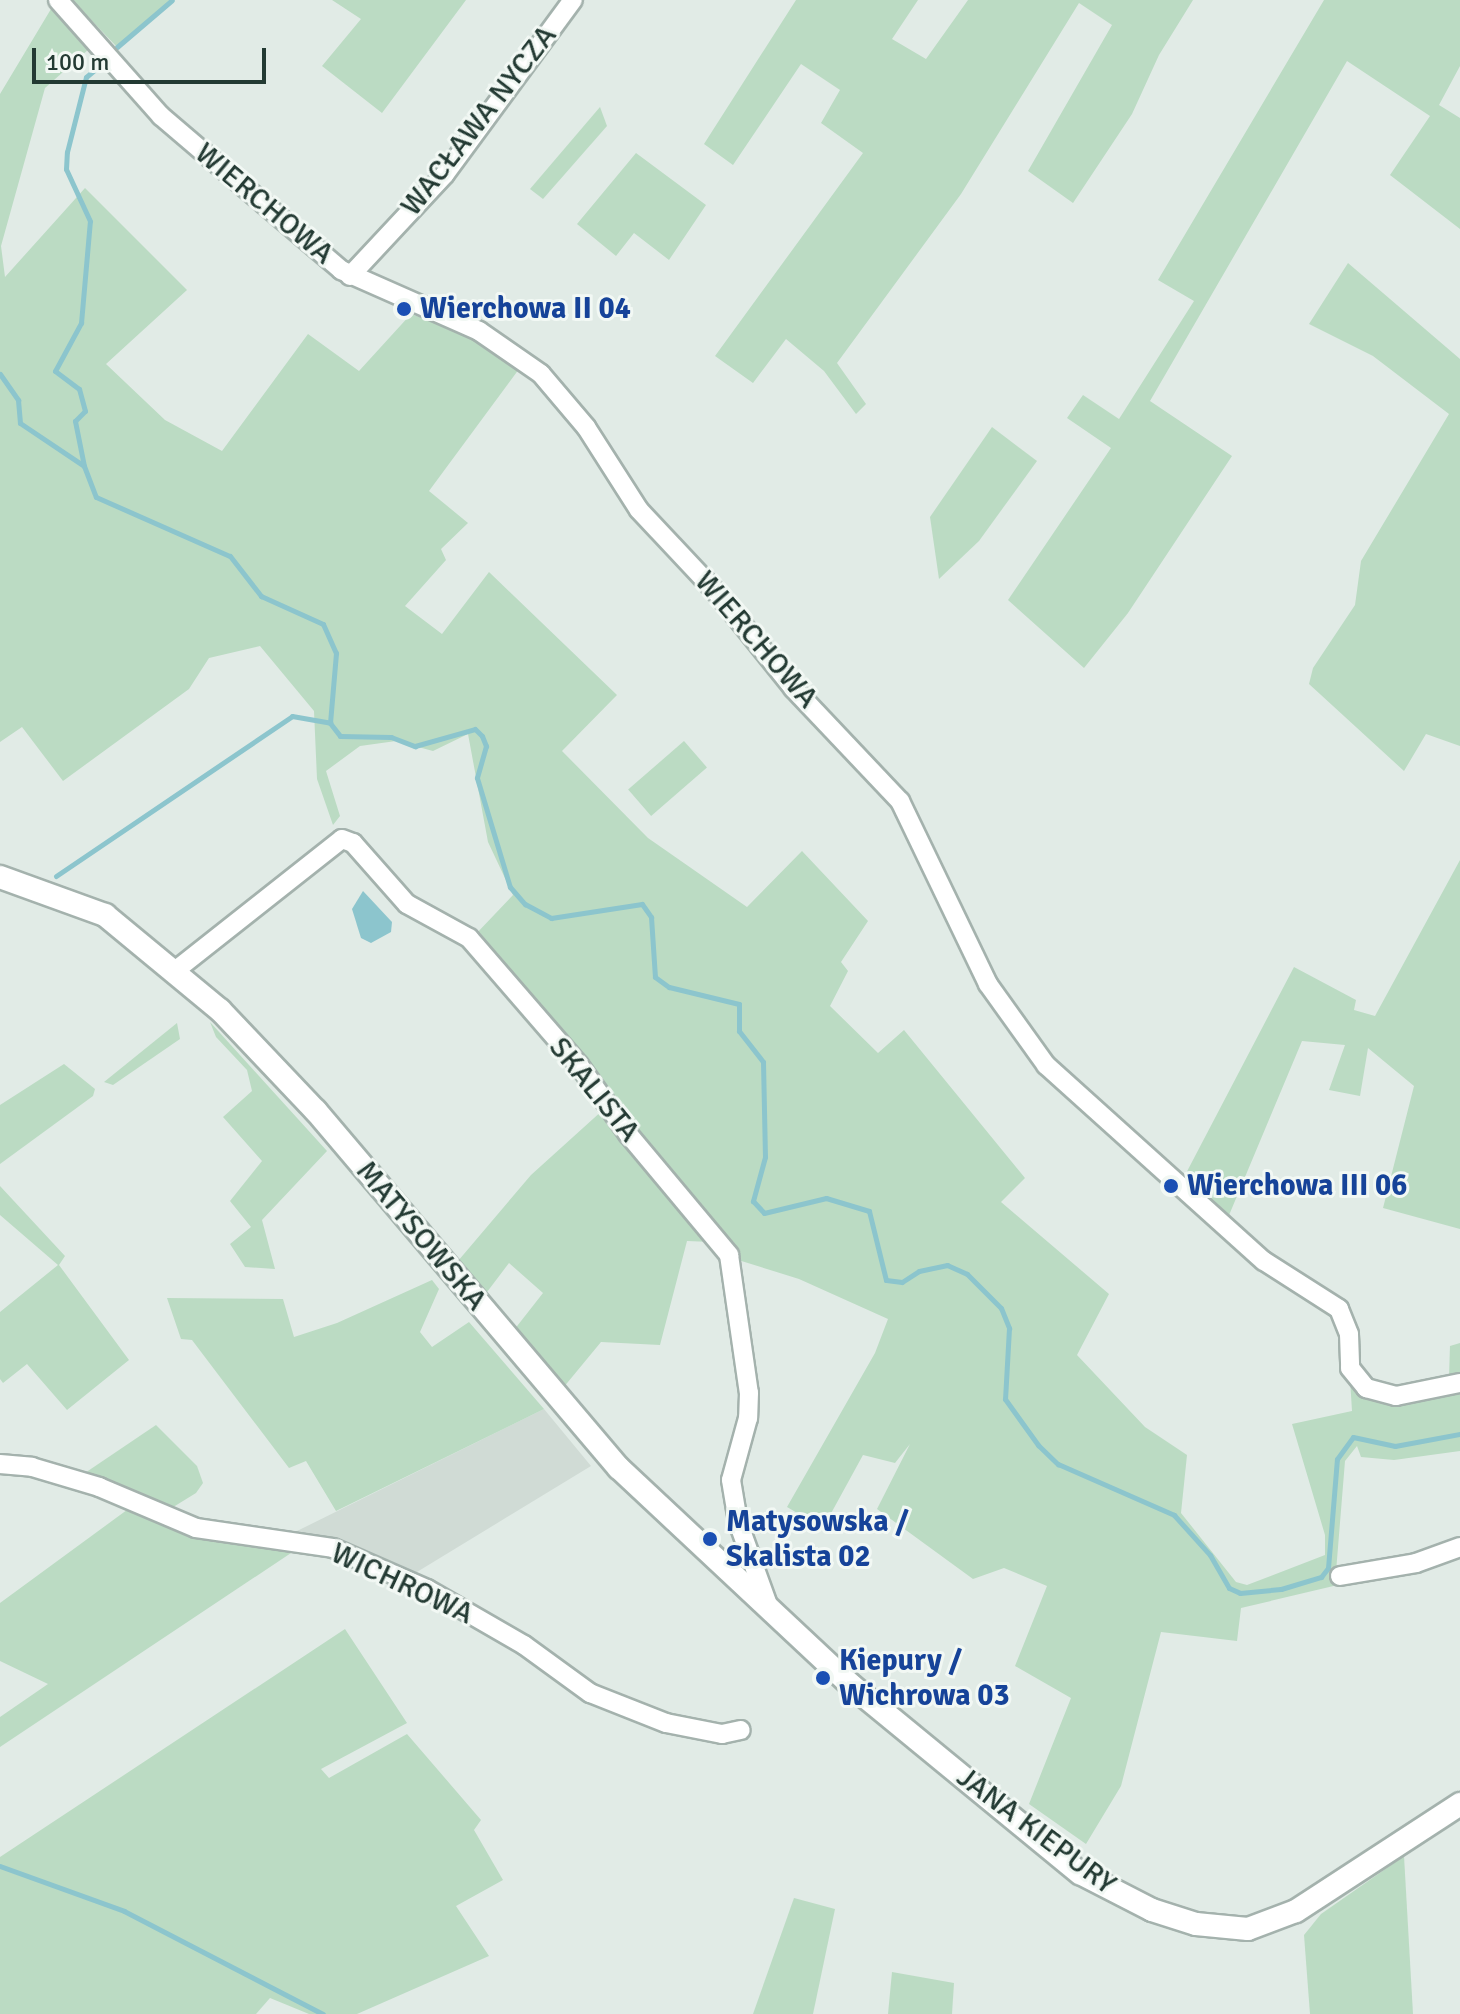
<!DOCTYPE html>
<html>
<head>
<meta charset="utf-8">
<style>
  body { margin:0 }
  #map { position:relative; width:1460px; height:2014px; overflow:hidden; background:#e1ebe6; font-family:Signika,sans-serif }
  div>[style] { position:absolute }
  .built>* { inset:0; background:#d0dbd5 }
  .green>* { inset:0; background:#bbdbc3; transform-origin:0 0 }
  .water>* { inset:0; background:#8cc5cd }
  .stream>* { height:5px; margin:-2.5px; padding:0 2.5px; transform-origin:2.5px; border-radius:2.5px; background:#8cc5cd }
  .roads { filter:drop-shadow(2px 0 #a4b2ad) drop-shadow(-2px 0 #a4b2ad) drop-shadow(0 2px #a4b2ad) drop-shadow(0 -2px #a4b2ad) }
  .minor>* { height:18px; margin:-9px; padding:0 9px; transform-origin:9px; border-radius:9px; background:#fff }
  .tertiary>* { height:22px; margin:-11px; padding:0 11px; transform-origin:11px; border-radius:11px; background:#fff }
  .dots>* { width:22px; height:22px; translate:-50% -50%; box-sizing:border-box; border:4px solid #f2f8f4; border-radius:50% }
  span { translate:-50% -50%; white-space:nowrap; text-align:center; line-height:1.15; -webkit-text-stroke:6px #f2f8f4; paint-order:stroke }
  .street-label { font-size:30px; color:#233a33 }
  .transit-label { font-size:30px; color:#164399; font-weight:700 }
  .left { translate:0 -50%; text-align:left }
  .scale { position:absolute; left:32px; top:48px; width:234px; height:36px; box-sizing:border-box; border:4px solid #233a33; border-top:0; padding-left:10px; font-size:24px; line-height:28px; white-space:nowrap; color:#233a33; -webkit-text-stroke:6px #f2f8f4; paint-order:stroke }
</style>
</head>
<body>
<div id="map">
  <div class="built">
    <i style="clip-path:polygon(544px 1409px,591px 1466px,412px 1575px,336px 1539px,295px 1532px)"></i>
  </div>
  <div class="green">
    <i style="clip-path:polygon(72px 0,171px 0,117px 47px)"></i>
    <i style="clip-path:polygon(332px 0,466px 0,382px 113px,322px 66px,361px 19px)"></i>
    <i style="clip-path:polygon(796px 0,918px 0,892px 39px,926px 59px,968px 0,1193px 0,1159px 55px,1132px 114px,1073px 203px,1028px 171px,1112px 25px,1079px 3px,961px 194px,837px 363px,866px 404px,856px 414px,824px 371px,786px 339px,753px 383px,715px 356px,863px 153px,821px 123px,840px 90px,801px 64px,733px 165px,704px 144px)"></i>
    <i style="clip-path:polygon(1324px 0,1460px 0,1460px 66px,1439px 105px,1460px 118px,1460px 229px,1390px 175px,1430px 116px,1347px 61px,1150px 401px,1232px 456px,1128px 613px,1084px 668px,1008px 600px,1111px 448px,1067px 418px,1083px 395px,1119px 419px,1194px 301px,1158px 280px)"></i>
    <i style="clip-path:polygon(51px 9px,89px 49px,45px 88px,1px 246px,5px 277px,85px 188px,187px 290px,106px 364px,165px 420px,222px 451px,308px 334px,359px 371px,411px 314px,475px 337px,519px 369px,429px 491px,468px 523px,441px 549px,446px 560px,405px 606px,442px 634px,489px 572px,617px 695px,562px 751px,648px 838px,747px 907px,802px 851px,868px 921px,841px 962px,848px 971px,830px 1006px,878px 1053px,904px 1030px,1025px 1178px,1001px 1202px,1109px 1294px,1077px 1355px,1145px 1427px,1187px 1455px,1181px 1513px,1236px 1582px,1247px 1585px,1325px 1555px,1325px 1535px,1292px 1424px,1352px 1411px,1350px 1379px,1384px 1400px,1460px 1388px,1460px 1451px,1394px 1460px,1361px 1457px,1357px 1446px,1345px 1461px,1336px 1572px,1329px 1577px,1342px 1584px,1241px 1608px,1237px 1641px,1161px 1632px,1121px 1786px,1086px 1844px,1029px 1804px,1071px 1698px,1015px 1666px,1047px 1586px,1004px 1568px,973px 1579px,877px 1509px,910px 1444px,895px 1463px,863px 1455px,823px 1528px,787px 1507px,875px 1353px,888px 1319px,799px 1279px,735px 1259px,723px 1263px,712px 1242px,687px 1241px,660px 1345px,601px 1342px,563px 1388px,514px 1330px,543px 1293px,509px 1263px,484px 1296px,458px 1261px,531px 1175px,604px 1109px,596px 1074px,474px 936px,513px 895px,488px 842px,468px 734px,433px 751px,396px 741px,360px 746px,326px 771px,340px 816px,333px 825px,317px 779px,314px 711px,260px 646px,209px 658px,189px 689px,63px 781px,22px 727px,0 742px,0 94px)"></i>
    <i style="clip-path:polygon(600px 107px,607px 126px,543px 199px,530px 189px)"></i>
    <i style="clip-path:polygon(636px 153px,706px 205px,669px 260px,634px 233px,616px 256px,577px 224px)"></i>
    <i style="clip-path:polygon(1348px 263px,1460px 359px,1460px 746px,1426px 734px,1404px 771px,1309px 684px,1313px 668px,1355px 605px,1361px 561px,1449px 414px,1373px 356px,1309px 324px)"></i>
    <i style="clip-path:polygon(992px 427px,1037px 461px,979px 541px,939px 579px,930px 517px)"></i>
    <i style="left:684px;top:741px;width:35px;height:74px;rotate:49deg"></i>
    <i style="clip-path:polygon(1460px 860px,1460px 1229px,1383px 1208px,1414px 1086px,1368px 1048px,1360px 1096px,1329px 1090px,1345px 1045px,1302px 1041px,1227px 1220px,1182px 1181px,1294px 967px,1356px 1000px,1354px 1010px,1375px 1016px)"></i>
    <i style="clip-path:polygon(210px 1022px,327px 1151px,262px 1220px,275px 1269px,245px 1267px,230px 1244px,251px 1227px,230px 1201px,262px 1161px,223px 1117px,252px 1091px,247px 1070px,216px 1037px)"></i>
    <i style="clip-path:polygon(177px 1023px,180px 1039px,113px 1085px,104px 1082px)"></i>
    <i style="clip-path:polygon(64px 1064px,95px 1089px,93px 1096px,0 1164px,0 1105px)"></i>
    <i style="clip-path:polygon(0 1186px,65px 1256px,59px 1265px,129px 1360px,67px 1410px,27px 1364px,3px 1383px,0 1379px,0 1312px,58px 1265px,0 1215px)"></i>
    <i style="clip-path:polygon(432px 1280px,439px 1289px,420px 1332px,432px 1347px,469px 1322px,544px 1409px,336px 1511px,306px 1461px,289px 1468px,192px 1340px,181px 1339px,167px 1298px,283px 1299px,294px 1337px,337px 1323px)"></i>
    <i style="clip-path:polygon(1460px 1343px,1460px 1374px,1449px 1377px,1450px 1346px)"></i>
    <i style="clip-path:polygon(156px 1425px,197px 1466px,203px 1483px,196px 1493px,170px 1509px,79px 1477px)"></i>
    <i style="clip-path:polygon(131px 1507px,187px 1535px,300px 1547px,0 1747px,0 1717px,48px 1684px,0 1661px,0 1603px)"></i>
    <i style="clip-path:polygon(345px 1629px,407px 1723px,321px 1769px,329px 1778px,407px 1734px,481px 1820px,474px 1830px,503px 1880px,456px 1906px,489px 1956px,357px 2014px,309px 2014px,270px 1998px,256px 2014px,0 2014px,0 1857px)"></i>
    <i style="clip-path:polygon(1404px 1856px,1413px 2014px,1310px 2014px,1304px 1935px,1321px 1914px)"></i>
    <i style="clip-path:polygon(794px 1898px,835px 1909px,813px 2014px,753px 2014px)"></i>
    <i style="clip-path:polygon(892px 1972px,954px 1983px,952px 2014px,888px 2014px)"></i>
  </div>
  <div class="water">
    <i style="clip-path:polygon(363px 891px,392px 922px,391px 932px,371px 943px,361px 938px,352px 909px)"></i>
  </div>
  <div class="stream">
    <i style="left:117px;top:47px;width:72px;rotate:-40.5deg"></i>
    <i style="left:0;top:374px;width:32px;rotate:55deg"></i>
    <i style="left:18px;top:400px;width:23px;rotate:85deg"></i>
    <i style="left:20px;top:423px;width:77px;rotate:33.9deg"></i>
    <i style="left:84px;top:466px;width:33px;rotate:69deg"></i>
    <i style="left:96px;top:497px;width:146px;rotate:23.8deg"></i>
    <i style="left:230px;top:556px;width:51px;rotate:52.2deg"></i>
    <i style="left:261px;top:596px;width:68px;rotate:24.3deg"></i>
    <i style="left:323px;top:624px;width:32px;rotate:66deg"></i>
    <i style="left:336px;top:653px;width:70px;rotate:94.9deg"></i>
    <i style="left:330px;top:723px;width:16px;rotate:52deg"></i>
    <i style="left:340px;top:736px;width:51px;rotate:1.1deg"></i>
    <i style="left:391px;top:737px;width:26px;rotate:21deg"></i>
    <i style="left:415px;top:746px;width:62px;rotate:-15.8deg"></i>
    <i style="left:475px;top:729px;width:10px;rotate:45deg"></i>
    <i style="left:482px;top:736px;width:11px;rotate:68deg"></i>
    <i style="left:486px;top:746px;width:33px;rotate:106deg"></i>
    <i style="left:477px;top:778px;width:114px;rotate:73.2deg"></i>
    <i style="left:510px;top:887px;width:23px;rotate:49deg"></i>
    <i style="left:525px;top:904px;width:30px;rotate:28deg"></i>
    <i style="left:551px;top:918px;width:92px;rotate:-8.7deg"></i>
    <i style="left:642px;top:904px;width:16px;rotate:55deg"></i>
    <i style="left:651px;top:917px;width:60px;rotate:86.2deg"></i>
    <i style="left:655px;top:977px;width:17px;rotate:36deg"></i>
    <i style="left:669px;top:987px;width:72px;rotate:13.7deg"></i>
    <i style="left:739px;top:1004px;width:27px;rotate:90deg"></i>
    <i style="left:739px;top:1031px;width:39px;rotate:52deg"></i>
    <i style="left:763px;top:1062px;width:95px;rotate:88.8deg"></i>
    <i style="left:765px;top:1157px;width:46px;rotate:105.3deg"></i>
    <i style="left:753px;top:1201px;width:16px;rotate:47deg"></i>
    <i style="left:764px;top:1213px;width:64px;rotate:-13.6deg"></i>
    <i style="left:826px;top:1198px;width:45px;rotate:16.8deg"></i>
    <i style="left:869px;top:1211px;width:71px;rotate:76.2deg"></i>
    <i style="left:886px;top:1280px;width:16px;rotate:7deg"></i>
    <i style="left:902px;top:1282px;width:20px;rotate:-33deg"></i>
    <i style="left:919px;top:1271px;width:29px;rotate:-12deg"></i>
    <i style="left:947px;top:1265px;width:22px;rotate:24deg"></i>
    <i style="left:967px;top:1274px;width:48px;rotate:45deg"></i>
    <i style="left:1001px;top:1308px;width:22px;rotate:68deg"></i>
    <i style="left:1009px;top:1328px;width:71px;rotate:93.2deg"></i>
    <i style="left:1005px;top:1399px;width:57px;rotate:54.3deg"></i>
    <i style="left:1038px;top:1445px;width:28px;rotate:44deg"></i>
    <i style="left:1058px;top:1464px;width:127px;rotate:23.7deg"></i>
    <i style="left:1174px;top:1515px;width:54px;rotate:48deg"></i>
    <i style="left:1210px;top:1555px;width:38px;rotate:60deg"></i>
    <i style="left:1229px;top:1588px;width:12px;rotate:24deg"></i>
    <i style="left:1240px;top:1593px;width:41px;rotate:-5.6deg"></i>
    <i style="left:1281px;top:1589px;width:42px;rotate:-16.7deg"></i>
    <i style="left:1321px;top:1577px;width:11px;rotate:-52deg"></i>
    <i style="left:1328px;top:1568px;width:109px;rotate:-85.3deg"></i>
    <i style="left:1337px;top:1459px;width:27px;rotate:-54deg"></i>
    <i style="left:1353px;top:1437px;width:43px;rotate:12.1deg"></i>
    <i style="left:1395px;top:1446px;width:66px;rotate:-10.5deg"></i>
    <i style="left:84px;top:466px;width:46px;rotate:-101.3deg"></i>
    <i style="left:75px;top:421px;width:14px;rotate:-45deg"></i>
    <i style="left:85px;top:411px;width:23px;rotate:-105deg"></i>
    <i style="left:79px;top:389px;width:30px;rotate:-143deg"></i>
    <i style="left:55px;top:371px;width:55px;rotate:-61.6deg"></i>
    <i style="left:81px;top:323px;width:102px;rotate:-85deg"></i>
    <i style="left:90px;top:221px;width:57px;rotate:-114.8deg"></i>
    <i style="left:66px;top:169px;width:17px;rotate:-87deg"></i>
    <i style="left:67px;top:152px;width:77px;rotate:-75.8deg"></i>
    <i style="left:86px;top:77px;width:17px;rotate:-40deg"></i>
    <i style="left:56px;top:876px;width:285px;rotate:-34.1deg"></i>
    <i style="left:292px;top:716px;width:39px;rotate:10deg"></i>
    <i style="left:0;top:1866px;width:132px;rotate:19.9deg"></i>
    <i style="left:124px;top:1911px;width:224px;rotate:27.4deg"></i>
  </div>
  <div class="roads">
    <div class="minor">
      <i style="left:58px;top:0;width:155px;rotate:48.4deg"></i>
      <i style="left:161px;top:116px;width:237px;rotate:40.5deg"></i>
      <i style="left:341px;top:270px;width:151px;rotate:23.8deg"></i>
      <i style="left:479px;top:331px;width:75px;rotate:34.7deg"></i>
      <i style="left:541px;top:374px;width:70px;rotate:49.7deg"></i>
      <i style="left:586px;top:427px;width:98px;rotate:57.4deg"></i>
      <i style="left:639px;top:510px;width:114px;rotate:46.8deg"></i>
      <i style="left:717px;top:593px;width:122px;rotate:51.3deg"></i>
      <i style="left:793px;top:688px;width:156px;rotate:46.6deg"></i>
      <i style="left:900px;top:801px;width:203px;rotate:64.3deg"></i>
      <i style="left:988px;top:984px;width:100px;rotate:54.4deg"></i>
      <i style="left:1046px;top:1065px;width:293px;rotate:42deg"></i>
      <i style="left:1264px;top:1261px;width:89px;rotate:32.6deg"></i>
      <i style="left:1339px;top:1309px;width:27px;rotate:68deg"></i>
      <i style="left:1349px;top:1334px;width:34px;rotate:88deg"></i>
      <i style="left:1350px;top:1368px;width:26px;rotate:51deg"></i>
      <i style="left:1366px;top:1388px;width:31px;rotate:15deg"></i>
      <i style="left:1396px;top:1396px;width:65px;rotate:-11.5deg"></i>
      <i style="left:350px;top:276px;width:139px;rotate:-47deg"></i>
      <i style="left:445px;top:174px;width:216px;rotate:-53.7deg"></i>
      <i style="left:176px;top:970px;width:211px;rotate:-38.3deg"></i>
      <i style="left:342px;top:839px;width:12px;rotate:20deg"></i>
      <i style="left:353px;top:843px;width:81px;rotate:48.5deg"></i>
      <i style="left:407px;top:904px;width:71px;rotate:28.7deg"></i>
      <i style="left:469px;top:938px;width:168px;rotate:49.1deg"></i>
      <i style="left:579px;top:1065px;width:85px;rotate:54.6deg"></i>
      <i style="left:628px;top:1134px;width:158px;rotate:50.1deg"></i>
      <i style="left:729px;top:1255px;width:139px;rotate:81.8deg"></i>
      <i style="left:749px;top:1393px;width:25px;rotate:92deg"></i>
      <i style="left:748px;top:1418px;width:64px;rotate:105.3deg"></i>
      <i style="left:731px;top:1480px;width:43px;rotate:80.5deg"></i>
      <i style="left:738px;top:1522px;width:88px;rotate:70.1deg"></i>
      <i style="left:0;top:1464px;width:32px;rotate:5deg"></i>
      <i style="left:32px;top:1467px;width:70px;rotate:16.6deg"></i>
      <i style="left:99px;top:1487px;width:105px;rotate:22.9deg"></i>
      <i style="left:196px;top:1528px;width:138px;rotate:8.3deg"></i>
      <i style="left:333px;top:1548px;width:103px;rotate:23.6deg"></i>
      <i style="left:427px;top:1589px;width:112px;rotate:30deg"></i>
      <i style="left:524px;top:1645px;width:82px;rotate:36deg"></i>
      <i style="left:590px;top:1693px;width:82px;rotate:21.5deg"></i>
      <i style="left:666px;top:1723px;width:57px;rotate:11.1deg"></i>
      <i style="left:722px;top:1734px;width:19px;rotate:-12deg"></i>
      <i style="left:1340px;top:1576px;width:77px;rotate:-9.7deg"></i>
      <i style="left:1416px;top:1563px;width:47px;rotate:-20deg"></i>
    </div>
    <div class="tertiary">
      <i style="left:0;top:877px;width:112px;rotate:19.9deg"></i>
      <i style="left:105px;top:915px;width:149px;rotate:39.6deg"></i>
      <i style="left:220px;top:1010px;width:139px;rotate:46.5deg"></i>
      <i style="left:316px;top:1111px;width:468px;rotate:49.7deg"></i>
      <i style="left:619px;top:1468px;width:319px;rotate:43.1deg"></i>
      <i style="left:852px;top:1686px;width:295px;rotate:39.4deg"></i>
      <i style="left:1080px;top:1873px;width:81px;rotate:27.2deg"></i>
      <i style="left:1152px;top:1910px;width:46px;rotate:17.7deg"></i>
      <i style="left:1196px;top:1924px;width:52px;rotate:5.5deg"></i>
      <i style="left:1248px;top:1929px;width:51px;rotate:-20.6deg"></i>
      <i style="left:1296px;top:1911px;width:196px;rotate:-33.1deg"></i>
    </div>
  </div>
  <div class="dots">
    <i style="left:404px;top:309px;background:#1a4fb4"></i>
    <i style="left:1171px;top:1186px;background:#1a4fb4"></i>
    <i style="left:710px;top:1539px;background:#1a4fb4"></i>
    <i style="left:823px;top:1678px;background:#1a4fb4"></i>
  </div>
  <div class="street-label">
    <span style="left:479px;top:121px;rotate:-52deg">WACŁAWA NYCZA</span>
    <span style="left:264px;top:204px;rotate:40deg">WIERCHOWA</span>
    <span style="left:756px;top:640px;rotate:49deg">WIERCHOWA</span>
    <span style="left:594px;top:1090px;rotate:51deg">SKALISTA</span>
    <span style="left:421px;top:1236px;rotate:50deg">MATYSOWSKA</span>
    <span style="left:402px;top:1584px;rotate:25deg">WICHROWA</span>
    <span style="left:1036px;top:1831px;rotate:37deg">JANA KIEPURY</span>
  </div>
  <div class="transit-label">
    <span class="left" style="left:420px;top:309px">Wierchowa II 04</span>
    <span class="left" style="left:1187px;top:1186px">Wierchowa III 06</span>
    <span class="left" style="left:726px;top:1539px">Matysowska /<br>Skalista 02</span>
    <span class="left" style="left:839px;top:1678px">Kiepury /<br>Wichrowa 03</span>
  </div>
  <div class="scale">100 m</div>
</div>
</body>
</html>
